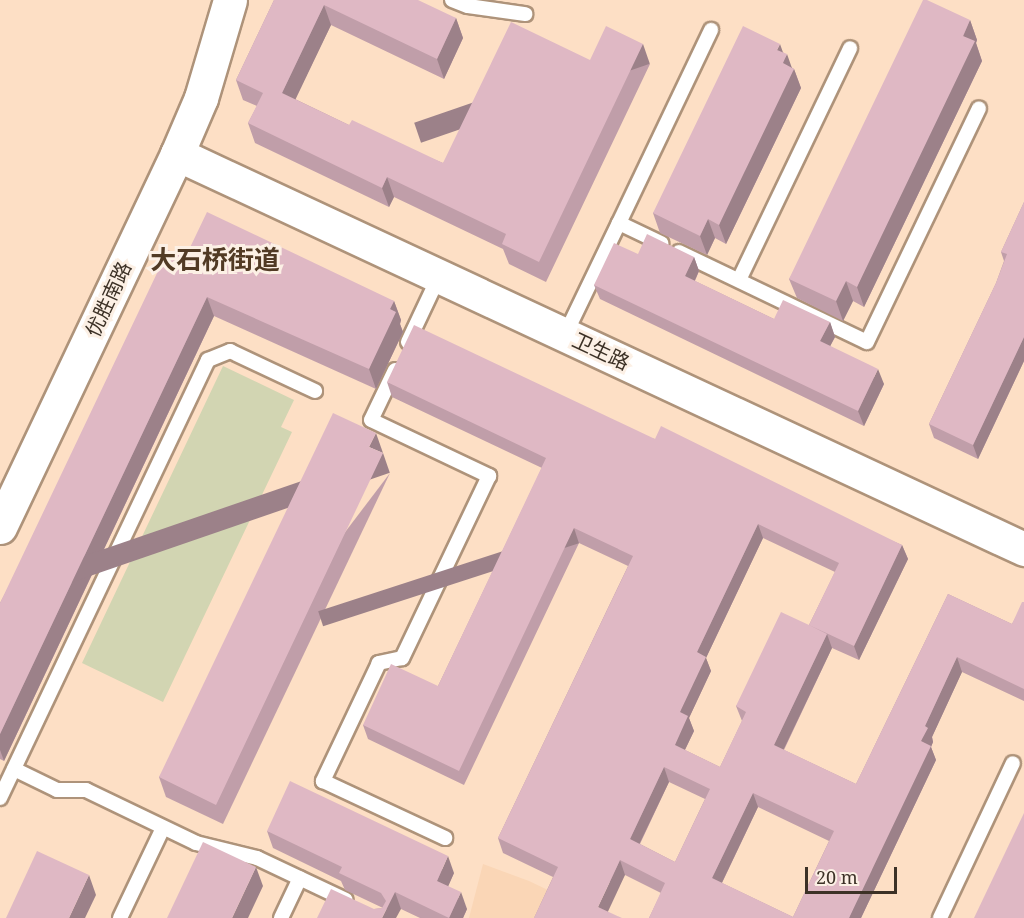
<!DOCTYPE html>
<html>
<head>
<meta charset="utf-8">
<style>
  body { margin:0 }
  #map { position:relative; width:1024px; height:918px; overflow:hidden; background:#fddfc5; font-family:"Noto Serif","Noto Sans SC",serif }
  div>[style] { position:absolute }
  .built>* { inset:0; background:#fad6b6 }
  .green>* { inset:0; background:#d2d5b2 }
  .roads { filter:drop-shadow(2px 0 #ae937a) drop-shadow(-2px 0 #ae937a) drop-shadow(0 2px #ae937a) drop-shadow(0 -2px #ae937a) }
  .service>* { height:14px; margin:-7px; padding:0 7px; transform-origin:7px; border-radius:7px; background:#fff }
  .tertiary>* { height:33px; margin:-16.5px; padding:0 16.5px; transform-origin:16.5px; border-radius:16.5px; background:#fff }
  .wall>* { inset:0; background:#c09ea9 }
  .shaded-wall>* { inset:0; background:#9c8189; transform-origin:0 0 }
  .building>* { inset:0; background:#dfb8c4 }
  span { translate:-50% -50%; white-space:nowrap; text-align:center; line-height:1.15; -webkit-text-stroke:6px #fcf0e5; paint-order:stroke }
  .street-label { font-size:20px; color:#3c3126 }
  .district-label { font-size:26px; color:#513a24; font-weight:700 }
  .scale { position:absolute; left:805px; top:867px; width:92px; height:27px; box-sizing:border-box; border:3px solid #3c3126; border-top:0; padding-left:8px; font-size:18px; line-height:21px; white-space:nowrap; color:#3c3126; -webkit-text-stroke:4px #fcf0e5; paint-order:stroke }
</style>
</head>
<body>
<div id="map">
  <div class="built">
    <i style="clip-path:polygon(483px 864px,529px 881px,607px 918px,469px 918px)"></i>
  </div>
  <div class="green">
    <i style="clip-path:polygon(223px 366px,294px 400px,281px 427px,292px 432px,163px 702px,82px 663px)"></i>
  </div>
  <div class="roads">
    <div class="service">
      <i style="left:452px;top:0;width:17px;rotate:21deg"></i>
      <i style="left:468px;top:6px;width:58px;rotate:8deg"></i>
      <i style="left:619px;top:223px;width:214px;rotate:-64.5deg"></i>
      <i style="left:679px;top:252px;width:208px;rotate:25.6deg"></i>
      <i style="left:867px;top:342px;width:259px;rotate:-64.4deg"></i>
      <i style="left:739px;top:280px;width:257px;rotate:-64.4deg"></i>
      <i style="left:565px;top:335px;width:124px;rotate:-64.3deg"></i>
      <i style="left:619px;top:223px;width:47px;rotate:25.5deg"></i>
      <i style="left:408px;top:342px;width:73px;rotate:-64.8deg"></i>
      <i style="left:395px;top:370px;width:55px;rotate:115.6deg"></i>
      <i style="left:371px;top:420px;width:131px;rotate:25.4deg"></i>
      <i style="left:489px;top:476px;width:202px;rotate:115.5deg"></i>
      <i style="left:402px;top:658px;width:24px;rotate:168deg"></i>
      <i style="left:379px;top:663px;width:131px;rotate:115.4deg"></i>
      <i style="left:323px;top:781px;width:135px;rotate:25deg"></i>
      <i style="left:14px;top:769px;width:48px;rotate:26deg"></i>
      <i style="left:57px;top:790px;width:29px"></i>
      <i style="left:86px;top:790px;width:122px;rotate:25.7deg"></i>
      <i style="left:196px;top:843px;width:63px;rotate:13.8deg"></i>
      <i style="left:257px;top:858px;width:98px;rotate:25.3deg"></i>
      <i style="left:0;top:798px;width:485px;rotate:-64.6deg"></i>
      <i style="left:208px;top:360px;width:24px;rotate:-22deg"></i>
      <i style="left:230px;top:351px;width:94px;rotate:25.2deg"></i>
      <i style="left:120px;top:918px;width:100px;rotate:-64.5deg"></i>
      <i style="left:281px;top:918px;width:44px;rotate:-64.6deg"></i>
      <i style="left:940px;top:918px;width:171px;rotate:-64.8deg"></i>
    </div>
    <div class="tertiary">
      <i style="left:177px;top:154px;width:935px;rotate:25deg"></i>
      <i style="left:0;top:527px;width:413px;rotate:-64.6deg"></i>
      <i style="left:177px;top:154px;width:61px;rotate:-66.8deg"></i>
      <i style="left:201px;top:98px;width:102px;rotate:-73.5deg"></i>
    </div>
  </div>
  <div class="wall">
    <i style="clip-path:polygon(274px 0,456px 18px,463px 38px,444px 79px,331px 25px,295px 99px,349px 125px,443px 163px,590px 60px,650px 64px,546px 282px,509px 264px,503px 249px,394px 197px,389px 207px,255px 143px,248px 123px,257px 106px,243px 100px,236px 80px)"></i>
    <i style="clip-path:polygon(970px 20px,977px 40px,976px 43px,982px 61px,864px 307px,853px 301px,843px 321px,797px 298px,789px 279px)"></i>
    <i style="clip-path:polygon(783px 52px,791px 67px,794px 69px,801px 88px,726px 244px,715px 238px,707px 255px,660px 233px,653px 213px)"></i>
    <i style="clip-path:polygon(1024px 202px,1024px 361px,978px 459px,934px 438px,929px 424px,996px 283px,1004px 261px,1001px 252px)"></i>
    <i style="clip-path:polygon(638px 254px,694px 257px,699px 271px,695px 281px,774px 319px,830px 322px,835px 337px,830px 346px,884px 384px,864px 426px,600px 299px,594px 285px)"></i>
    <i style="clip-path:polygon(185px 258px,394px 301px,401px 320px,400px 324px,403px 332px,376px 389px,214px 316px,4px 761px,0 759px,0 603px)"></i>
    <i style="clip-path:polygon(evenodd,387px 382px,655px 439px,902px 545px,908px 559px,859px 660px,832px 648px,784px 750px,856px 784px,948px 594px,1012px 624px,1024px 602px,1024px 701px,962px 672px,932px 737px,933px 742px,931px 747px,936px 760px,861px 918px,649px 918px,661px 893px,625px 875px,534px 918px,553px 877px,503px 853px,498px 838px,628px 566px,579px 543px,464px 785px,368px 739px,363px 725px,438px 686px,542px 468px,392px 397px,387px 382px,763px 538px,835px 572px,809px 625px,736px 706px,742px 721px,720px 767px,685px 750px,694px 731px,689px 718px,711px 671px,706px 658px,763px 538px,387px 382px,669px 782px,705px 799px,675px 862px,640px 844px,669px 782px,387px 382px,758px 807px,829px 841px,793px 917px,722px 883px,758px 807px)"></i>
    <i style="clip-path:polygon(390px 473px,223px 824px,166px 797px,159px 777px)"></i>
    <i style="clip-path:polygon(267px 831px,454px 873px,448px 886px,467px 909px,463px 918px,420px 918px,401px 909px,374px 909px,383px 908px,345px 890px,341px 881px,273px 848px)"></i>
  </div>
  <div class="shaded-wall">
    <i style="clip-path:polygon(324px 5px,331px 25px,289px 113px,282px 93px)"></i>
    <i style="clip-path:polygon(456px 18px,463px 38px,444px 79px,437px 59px)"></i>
    <i style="clip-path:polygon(970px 20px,977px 40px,976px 43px,982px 61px,864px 307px,857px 287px)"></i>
    <i style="left:643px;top:44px;width:21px;height:242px;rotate:71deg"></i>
    <i style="clip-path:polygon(780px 44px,785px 58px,787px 54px,793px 71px,794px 69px,801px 88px,726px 244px,719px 225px,777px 50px)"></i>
    <i style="clip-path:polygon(387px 177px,394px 197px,389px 207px,382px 188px)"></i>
    <i style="clip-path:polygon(708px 219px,715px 238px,707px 255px,700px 236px)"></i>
    <i style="clip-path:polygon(694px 257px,699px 271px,690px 291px,685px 276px)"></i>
    <i style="clip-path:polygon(846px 281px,853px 301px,843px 321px,836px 301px)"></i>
    <i style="clip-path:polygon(207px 297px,214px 316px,4px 761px,0 750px,0 734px)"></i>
    <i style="clip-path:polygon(394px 301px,401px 320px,400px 324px,403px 332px,376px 389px,369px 369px,390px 309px)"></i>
    <i style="clip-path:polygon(830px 322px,835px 337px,825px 356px,820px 341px)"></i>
    <i style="clip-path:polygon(1024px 337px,1024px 361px,978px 459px,973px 445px)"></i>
    <i style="clip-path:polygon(878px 369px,884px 384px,864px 426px,858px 411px)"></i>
    <i style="clip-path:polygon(376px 433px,383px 453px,369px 447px)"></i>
    <i style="left:383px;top:453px;width:21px;height:390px;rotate:71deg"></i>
    <i style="clip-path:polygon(758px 524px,763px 538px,706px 658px,711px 671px,689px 718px,694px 731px,680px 760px,675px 745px,680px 712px,697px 652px)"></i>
    <i style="left:574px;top:528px;width:16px;height:269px;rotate:72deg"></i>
    <i style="clip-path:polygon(902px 545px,908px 559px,859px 660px,854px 646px)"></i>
    <i style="clip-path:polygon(827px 634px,832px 648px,779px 759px,774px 745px)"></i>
    <i style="clip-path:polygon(957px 657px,962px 672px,932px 737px,933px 742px,931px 747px,936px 760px,861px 918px,849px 918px,921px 741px,925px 726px)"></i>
    <i style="clip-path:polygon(664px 767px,669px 782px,635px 853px,630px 839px)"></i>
    <i style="clip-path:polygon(753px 793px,758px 807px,717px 893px,712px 878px)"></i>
    <i style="clip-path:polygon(448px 856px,454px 873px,443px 898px,437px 881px)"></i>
    <i style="clip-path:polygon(620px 860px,625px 875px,605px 918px,598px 907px)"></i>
    <i style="clip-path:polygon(256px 867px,263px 886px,248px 918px,232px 918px)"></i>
    <i style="clip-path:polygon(89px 875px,96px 895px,85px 918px,69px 918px)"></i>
    <i style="clip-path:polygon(395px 892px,401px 909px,396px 918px,382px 918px)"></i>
    <i style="clip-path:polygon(461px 892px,467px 909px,463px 918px,449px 918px)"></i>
  </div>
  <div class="building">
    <i style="clip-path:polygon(274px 0,418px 0,456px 18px,437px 59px,324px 5px,282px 93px,349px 125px,352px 120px,443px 163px,511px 22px,590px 60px,606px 26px,643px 44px,539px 262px,502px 244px,506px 234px,387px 177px,382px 188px,248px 123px,263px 93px,236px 80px)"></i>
    <i style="clip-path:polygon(923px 0,927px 0,970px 20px,963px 36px,975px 41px,857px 287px,846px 281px,836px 301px,789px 279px)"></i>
    <i style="clip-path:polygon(743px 26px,780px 44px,777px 50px,787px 54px,783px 63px,794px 69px,719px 225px,708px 219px,700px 236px,653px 213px)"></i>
    <i style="clip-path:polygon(1024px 202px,1024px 337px,973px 445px,929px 424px,996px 283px,1007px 254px,1001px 252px)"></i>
    <i style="clip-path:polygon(207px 212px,394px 301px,390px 309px,396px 312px,369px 369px,207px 297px,0 734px,0 603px,168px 250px,185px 258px)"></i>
    <i style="clip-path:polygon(647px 234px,694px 257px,685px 276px,774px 319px,783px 300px,830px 322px,820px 341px,878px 369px,858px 411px,594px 285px,614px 243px,638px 254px)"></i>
    <i style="clip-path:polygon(evenodd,414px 325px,655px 439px,661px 426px,902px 545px,854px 646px,809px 625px,827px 634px,774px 745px,856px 784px,948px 594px,1012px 624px,1022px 602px,1024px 602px,1024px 689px,957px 657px,925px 726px,928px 728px,921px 741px,931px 746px,849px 918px,649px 918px,665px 883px,620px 860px,598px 907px,622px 918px,534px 918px,558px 867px,498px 838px,633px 556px,574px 528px,459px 771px,363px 725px,391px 664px,438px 686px,546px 458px,387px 382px,414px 325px,758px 524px,839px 563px,809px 625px,781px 612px,736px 706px,746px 712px,720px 767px,675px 745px,688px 716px,680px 712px,706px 657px,697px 652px,758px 524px,414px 325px,664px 767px,710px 789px,675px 862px,630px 839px,664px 767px,414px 325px,753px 793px,834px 831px,793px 917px,712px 878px,753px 793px)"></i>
    <i style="clip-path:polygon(333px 413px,376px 433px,369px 447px,383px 453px,216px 805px,159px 777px)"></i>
    <i style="clip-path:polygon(290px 781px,448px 856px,437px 881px,461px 892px,449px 918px,395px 892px,382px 918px,317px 918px,331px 889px,374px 909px,382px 908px,386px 901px,381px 893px,339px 873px,342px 867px,267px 831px)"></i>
    <i style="clip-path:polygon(1024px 813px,1024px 918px,974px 918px)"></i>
    <i style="clip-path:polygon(203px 842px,256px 867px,232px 918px,167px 918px)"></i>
    <i style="clip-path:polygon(37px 851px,89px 875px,69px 918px,6px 918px)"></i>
  </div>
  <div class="street-label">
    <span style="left:108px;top:299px;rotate:-65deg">优胜南路</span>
    <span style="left:601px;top:351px;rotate:25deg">卫生路</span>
  </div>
  <div class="district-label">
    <span style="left:215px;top:260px">大石桥街道</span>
  </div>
  <div class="scale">20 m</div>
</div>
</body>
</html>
